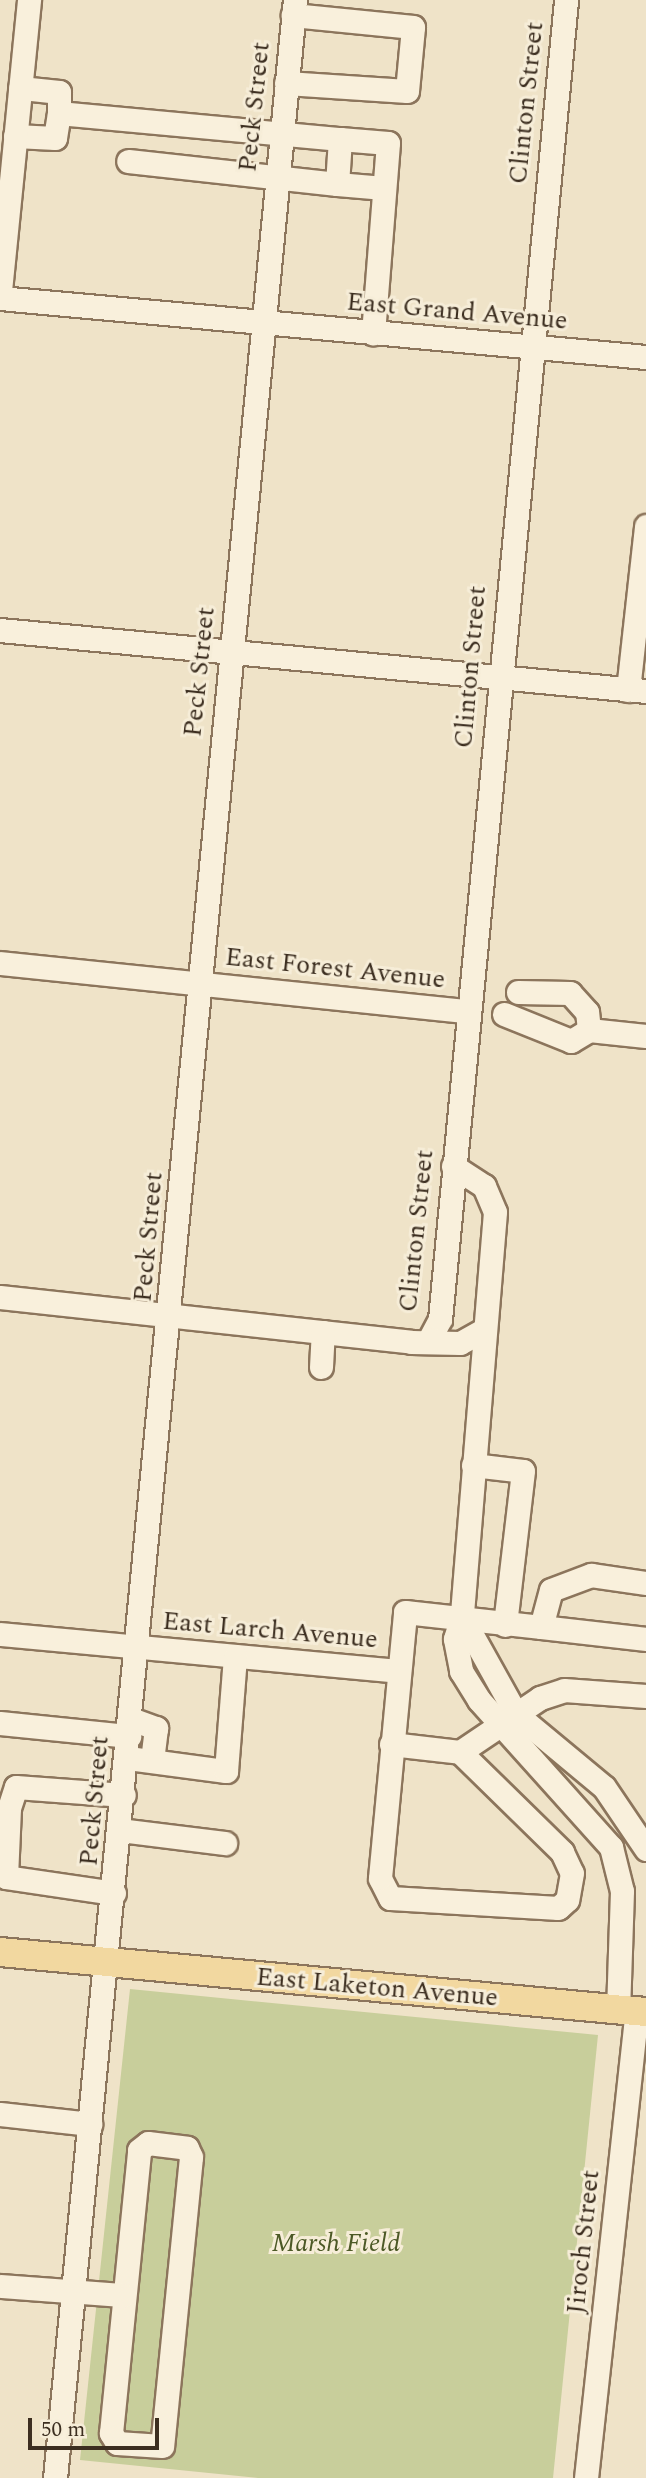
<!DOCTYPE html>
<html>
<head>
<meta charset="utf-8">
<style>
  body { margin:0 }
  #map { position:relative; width:646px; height:2478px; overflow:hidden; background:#efe3c8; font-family:Spectral,serif }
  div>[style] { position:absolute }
  .green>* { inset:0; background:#c8ce9b }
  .roads { filter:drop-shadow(2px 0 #8c755c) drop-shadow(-2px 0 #8c755c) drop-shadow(0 2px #8c755c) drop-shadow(0 -2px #8c755c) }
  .minor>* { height:23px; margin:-11.5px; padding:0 11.5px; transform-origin:11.5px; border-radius:11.5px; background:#f9f0dc }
  .major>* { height:28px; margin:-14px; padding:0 14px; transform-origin:14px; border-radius:14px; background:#f2d8a0 }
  span { translate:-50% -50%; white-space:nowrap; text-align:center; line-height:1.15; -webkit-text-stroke:6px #f6edd8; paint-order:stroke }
  .street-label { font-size:26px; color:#3c2e20 }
  .park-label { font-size:26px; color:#4c5926; font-style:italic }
  .scale { position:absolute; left:28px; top:2418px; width:131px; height:32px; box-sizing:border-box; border:4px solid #3c2e20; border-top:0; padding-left:9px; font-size:21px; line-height:24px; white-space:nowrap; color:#3c2e20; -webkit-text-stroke:5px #f6edd8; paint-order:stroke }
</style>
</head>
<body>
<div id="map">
  <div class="green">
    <i style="clip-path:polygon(130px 1989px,598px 2035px,553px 2478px,258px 2478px,80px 2460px)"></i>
  </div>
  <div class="roads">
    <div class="minor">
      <i style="left:286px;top:83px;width:121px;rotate:3.8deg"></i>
      <i style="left:407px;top:91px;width:64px;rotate:-84.6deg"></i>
      <i style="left:413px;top:27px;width:121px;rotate:-174.3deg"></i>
      <i style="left:59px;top:113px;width:282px;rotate:5.3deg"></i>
      <i style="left:340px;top:139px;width:45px;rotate:93.8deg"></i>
      <i style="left:337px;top:184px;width:210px;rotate:-173.7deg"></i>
      <i style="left:15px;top:136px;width:40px;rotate:2.9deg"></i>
      <i style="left:55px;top:138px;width:25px;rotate:-81deg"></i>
      <i style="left:59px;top:113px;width:21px;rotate:-90deg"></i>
      <i style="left:59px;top:92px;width:39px;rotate:-174deg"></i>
      <i style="left:340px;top:139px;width:48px;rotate:4.8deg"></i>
      <i style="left:388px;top:143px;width:191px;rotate:94.5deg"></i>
      <i style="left:337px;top:184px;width:47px;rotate:4.9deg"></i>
      <i style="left:0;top:291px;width:292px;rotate:-84.3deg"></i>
      <i style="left:0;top:298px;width:649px;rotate:5.22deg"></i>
      <i style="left:0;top:630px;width:649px;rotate:5.39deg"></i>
      <i style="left:628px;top:690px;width:165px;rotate:-83.7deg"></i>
      <i style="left:0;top:963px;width:468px;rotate:5.9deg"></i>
      <i style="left:504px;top:1014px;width:72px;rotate:21.9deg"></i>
      <i style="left:571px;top:1041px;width:21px;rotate:-31deg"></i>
      <i style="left:589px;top:1030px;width:18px;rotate:-96deg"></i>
      <i style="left:587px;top:1012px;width:25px;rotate:-132deg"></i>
      <i style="left:570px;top:993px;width:52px;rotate:-178.9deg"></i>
      <i style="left:589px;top:1030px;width:57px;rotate:6deg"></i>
      <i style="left:453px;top:1166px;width:37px;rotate:33deg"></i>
      <i style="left:484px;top:1186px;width:28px;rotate:67deg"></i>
      <i style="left:495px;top:1212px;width:406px;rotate:94.7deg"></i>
      <i style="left:462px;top:1617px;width:23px;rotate:108deg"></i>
      <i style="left:455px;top:1639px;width:33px;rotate:79deg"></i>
      <i style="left:461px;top:1671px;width:34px;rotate:58deg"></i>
      <i style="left:479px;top:1700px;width:198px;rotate:48.1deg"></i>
      <i style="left:611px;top:1847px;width:45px;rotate:76deg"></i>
      <i style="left:622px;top:1891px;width:119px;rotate:91.9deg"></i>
      <i style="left:0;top:1297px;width:413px;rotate:6.2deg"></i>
      <i style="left:411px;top:1342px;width:49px;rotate:1.2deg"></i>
      <i style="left:460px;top:1343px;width:25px;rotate:-29deg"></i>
      <i style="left:430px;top:1338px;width:21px;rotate:-62deg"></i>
      <i style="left:440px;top:1319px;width:1325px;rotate:-84.54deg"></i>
      <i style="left:321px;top:1367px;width:35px;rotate:-87deg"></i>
      <i style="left:473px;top:1465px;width:50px;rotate:6.8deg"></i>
      <i style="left:523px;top:1471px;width:155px;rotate:96.7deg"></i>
      <i style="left:462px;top:1617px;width:111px;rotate:60.9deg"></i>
      <i style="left:516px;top:1714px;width:114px;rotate:39.7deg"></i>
      <i style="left:604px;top:1787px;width:75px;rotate:55.9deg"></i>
      <i style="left:541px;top:1627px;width:106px;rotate:6.5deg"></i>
      <i style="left:0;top:1634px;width:399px;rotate:5.3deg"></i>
      <i style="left:131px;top:1719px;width:27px;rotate:20deg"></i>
      <i style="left:156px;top:1728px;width:33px;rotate:97deg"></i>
      <i style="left:0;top:1723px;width:130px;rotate:5.8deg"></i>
      <i style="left:391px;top:1744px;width:69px;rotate:6.6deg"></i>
      <i style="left:460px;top:1752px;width:97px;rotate:-34deg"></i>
      <i style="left:540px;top:1698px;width:25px;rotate:-18deg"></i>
      <i style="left:564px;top:1690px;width:82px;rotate:4.2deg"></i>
      <i style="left:460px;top:1752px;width:143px;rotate:44.4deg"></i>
      <i style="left:562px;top:1852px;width:23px;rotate:65deg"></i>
      <i style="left:572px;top:1873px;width:27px;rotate:100deg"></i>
      <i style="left:567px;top:1900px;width:12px;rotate:138deg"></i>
      <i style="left:558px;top:1908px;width:168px;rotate:-176.6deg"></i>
      <i style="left:390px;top:1898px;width:22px;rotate:-117deg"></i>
      <i style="left:380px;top:1878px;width:267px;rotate:-84.6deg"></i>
      <i style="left:405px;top:1612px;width:137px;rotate:6.3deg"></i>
      <i style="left:541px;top:1627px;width:38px;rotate:-75deg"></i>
      <i style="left:551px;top:1590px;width:43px;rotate:-20.6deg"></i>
      <i style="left:591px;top:1575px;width:56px;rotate:8.3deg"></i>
      <i style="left:128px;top:1758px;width:99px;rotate:7.6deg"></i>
      <i style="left:226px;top:1771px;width:115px;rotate:-85.5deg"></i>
      <i style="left:120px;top:1830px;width:106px;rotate:7.1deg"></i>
      <i style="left:114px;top:1893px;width:109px;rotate:-171.6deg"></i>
      <i style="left:6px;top:1877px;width:69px;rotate:-87.5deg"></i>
      <i style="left:9px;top:1808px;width:22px;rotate:-72deg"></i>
      <i style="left:16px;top:1787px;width:108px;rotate:4.2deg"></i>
      <i style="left:0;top:2114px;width:91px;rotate:6.3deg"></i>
      <i style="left:148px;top:2143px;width:39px;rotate:7deg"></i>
      <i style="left:187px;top:2148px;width:10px;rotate:66deg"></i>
      <i style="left:191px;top:2157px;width:290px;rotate:95.7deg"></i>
      <i style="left:162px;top:2446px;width:45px;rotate:-176.2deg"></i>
      <i style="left:117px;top:2443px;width:12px;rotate:-121deg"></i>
      <i style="left:111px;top:2433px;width:284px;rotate:-84.3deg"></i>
      <i style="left:139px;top:2150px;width:11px;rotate:-38deg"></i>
      <i style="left:0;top:2286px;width:124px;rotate:4.2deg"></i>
      <i style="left:55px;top:2478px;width:2490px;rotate:-84.47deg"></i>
      <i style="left:586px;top:2478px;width:469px;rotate:-83.8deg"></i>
    </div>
    <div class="major">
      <i style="left:0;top:1952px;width:649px;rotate:5.31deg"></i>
    </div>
  </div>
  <div class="street-label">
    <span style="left:527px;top:103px;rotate:-84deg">Clinton Street</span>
    <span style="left:255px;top:107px;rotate:-84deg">Peck Street</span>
    <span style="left:457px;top:312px;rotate:5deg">East Grand Avenue</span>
    <span style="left:471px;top:667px;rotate:-85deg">Clinton Street</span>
    <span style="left:200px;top:672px;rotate:-84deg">Peck Street</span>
    <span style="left:335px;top:969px;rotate:6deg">East Forest Avenue</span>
    <span style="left:417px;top:1231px;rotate:-84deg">Clinton Street</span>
    <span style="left:149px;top:1237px;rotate:-85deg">Peck Street</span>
    <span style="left:270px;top:1631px;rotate:5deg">East Larch Avenue</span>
    <span style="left:95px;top:1801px;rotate:-85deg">Peck Street</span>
    <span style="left:377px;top:1988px;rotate:5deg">East Laketon Avenue</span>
    <span style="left:584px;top:2242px;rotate:-84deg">Jiroch Street</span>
  </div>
  <div class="park-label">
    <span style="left:336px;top:2244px">Marsh Field</span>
  </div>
  <div class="scale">50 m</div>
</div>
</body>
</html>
